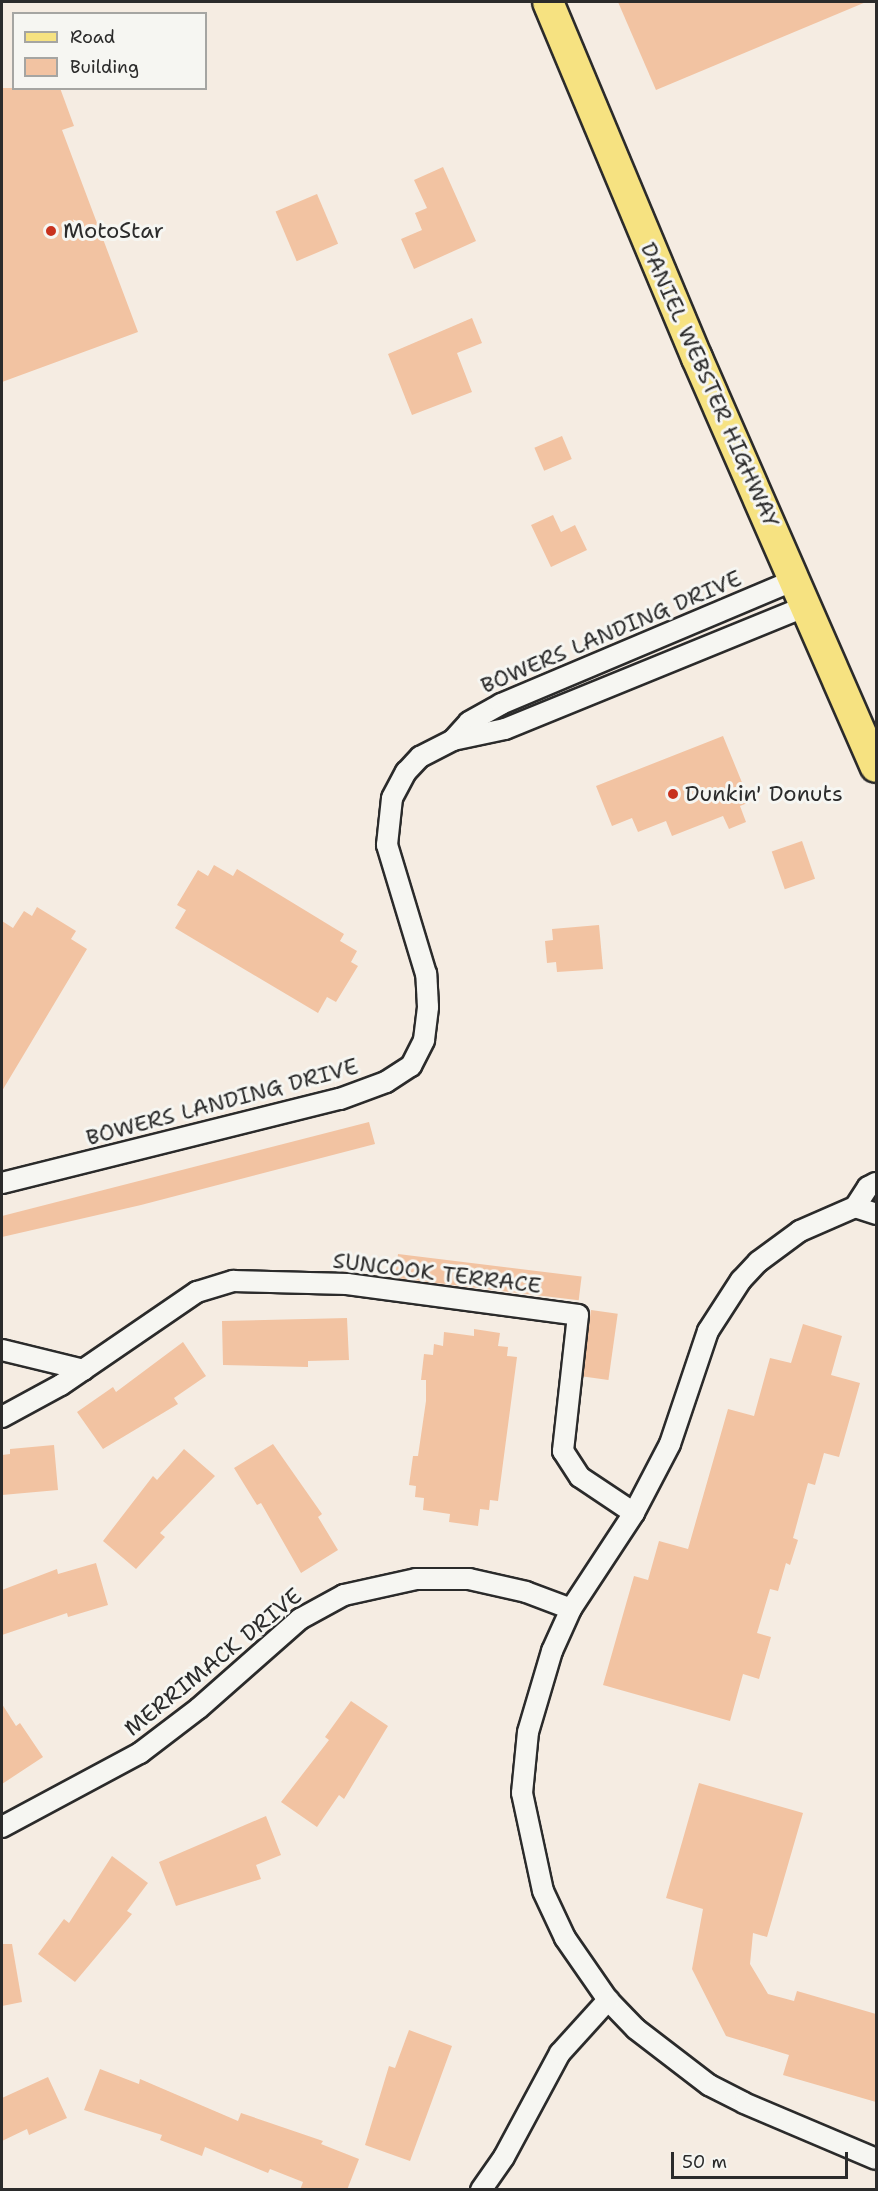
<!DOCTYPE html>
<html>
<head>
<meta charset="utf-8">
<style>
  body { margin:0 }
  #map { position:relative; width:878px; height:2191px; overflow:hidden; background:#f5ece2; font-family:"Shantell Sans",sans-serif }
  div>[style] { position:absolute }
  .building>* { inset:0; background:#f2c3a2; transform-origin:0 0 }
  .roads { filter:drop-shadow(2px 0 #2b2b2b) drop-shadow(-2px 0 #2b2b2b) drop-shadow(0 2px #2b2b2b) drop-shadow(0 -2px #2b2b2b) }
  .street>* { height:20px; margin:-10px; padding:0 10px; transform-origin:10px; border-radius:10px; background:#f6f6f2 }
  .primary>* { height:30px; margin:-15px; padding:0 15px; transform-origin:15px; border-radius:15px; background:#f6e281 }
  .dots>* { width:16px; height:16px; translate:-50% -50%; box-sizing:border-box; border:3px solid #f6f6f2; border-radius:50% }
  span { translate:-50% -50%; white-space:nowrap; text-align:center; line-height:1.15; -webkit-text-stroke:6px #f6f6f2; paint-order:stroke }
  .poi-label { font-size:22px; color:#2b2b2b }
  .left { translate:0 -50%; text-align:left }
  .street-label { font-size:22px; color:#2b2b2b }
  .frame { position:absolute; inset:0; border:3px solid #2b2b2b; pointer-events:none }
  .legend { position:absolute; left:12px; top:12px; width:195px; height:78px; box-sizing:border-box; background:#f6f6f2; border:2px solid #a5a5a2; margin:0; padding:8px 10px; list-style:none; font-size:18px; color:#2b2b2b }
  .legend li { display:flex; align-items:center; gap:12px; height:30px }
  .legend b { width:30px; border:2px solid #a5a5a2 }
  .scale { position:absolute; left:671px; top:2152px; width:177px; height:27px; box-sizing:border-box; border:3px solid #2b2b2b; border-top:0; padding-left:8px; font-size:18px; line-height:21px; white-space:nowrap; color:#2b2b2b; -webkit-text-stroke:4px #f6f6f2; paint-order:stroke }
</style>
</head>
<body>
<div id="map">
  <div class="building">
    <i style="clip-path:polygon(618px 2px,866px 2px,656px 90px)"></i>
    <i style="clip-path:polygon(2px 88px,60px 88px,74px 126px,62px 130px,138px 332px,2px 382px)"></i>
    <i style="clip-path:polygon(443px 167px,476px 241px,414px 269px,401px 239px,422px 230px,415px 213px,427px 208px,414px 180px)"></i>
    <i style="left:317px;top:194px;width:54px;height:45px;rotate:67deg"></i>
    <i style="clip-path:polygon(472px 318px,482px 343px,457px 353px,472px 392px,412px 415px,388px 354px)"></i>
    <i style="left:562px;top:436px;width:25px;height:30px;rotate:67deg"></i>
    <i style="clip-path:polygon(553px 515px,561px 532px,575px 525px,587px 550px,551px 567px,531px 525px)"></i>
    <i style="clip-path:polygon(723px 736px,750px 802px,740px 806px,746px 822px,729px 829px,723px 816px,672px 836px,666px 821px,638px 832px,632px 818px,612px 826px,596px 786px)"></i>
    <i style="left:802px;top:841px;width:40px;height:32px;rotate:71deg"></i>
    <i style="clip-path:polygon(214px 865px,233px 876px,237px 869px,344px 934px,340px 941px,357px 951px,351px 962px,358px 966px,336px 1002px,327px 997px,318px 1013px,175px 928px,186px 910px,177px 905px,198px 870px,208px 876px)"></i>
    <i style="clip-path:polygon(37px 907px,76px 931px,71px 939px,87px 949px,2px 1091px,2px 921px,13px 928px,24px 911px,32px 916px)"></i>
    <i style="clip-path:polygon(599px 925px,603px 969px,557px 972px,556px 962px,547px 963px,545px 941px,553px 940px,552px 929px)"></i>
    <i style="clip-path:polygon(369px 1122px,375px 1144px,141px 1205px,2px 1237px,2px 1216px)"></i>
    <i style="left:398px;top:1254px;width:185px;height:24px;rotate:7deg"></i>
    <i style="left:591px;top:1310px;width:27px;height:67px;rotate:8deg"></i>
    <i style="clip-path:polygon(347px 1318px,349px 1360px,308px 1361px,308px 1367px,223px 1365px,222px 1321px)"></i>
    <i style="clip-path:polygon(803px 1324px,842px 1336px,831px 1375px,860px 1383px,839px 1457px,824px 1453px,815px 1485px,808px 1483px,793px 1538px,798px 1540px,790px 1565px,786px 1563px,778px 1591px,770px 1589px,757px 1633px,771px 1637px,759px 1679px,743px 1674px,730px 1721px,603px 1685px,634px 1576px,648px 1580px,659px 1541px,688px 1549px,728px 1409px,754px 1416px,770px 1358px,791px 1363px)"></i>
    <i style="clip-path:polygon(474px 1329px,500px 1333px,498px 1346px,508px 1347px,507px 1356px,517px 1357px,498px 1501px,490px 1500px,489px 1510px,480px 1509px,478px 1526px,449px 1522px,450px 1514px,423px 1510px,424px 1498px,415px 1497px,416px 1486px,409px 1485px,413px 1456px,418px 1456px,426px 1401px,426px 1380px,421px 1380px,424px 1354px,433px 1355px,434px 1344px,443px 1346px,444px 1332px,474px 1336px)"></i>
    <i style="clip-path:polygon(183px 1342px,206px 1376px,174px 1398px,178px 1404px,103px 1449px,77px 1412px,113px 1387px,116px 1392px)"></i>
    <i style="clip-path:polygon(273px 1444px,322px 1514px,318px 1517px,338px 1550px,301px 1573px,261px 1503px,257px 1505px,234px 1468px)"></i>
    <i style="clip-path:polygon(54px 1445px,58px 1490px,2px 1495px,2px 1455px,10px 1454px,10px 1449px)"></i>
    <i style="clip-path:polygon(184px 1449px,215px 1476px,160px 1533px,165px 1537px,136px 1569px,103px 1541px,153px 1476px,157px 1480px)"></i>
    <i style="clip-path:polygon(96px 1563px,108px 1605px,68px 1617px,67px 1613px,2px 1635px,2px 1590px,57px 1569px,58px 1574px)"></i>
    <i style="clip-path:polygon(351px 1701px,388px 1726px,344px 1799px,339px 1795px,317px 1827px,281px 1802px,329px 1740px,325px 1737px)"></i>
    <i style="clip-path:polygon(2px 1704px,16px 1726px,20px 1723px,43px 1757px,2px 1784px)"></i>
    <i style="clip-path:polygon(699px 1783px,803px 1813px,767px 1937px,753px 1933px,750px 1964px,768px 1994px,794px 2001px,797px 1991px,876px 2014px,876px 2102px,783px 2075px,789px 2055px,726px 2036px,692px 1969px,703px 1909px,666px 1898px)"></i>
    <i style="clip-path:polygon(266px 1816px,281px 1855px,256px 1865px,261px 1879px,176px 1906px,159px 1862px)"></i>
    <i style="clip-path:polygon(112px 1856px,148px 1883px,127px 1911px,132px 1914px,75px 1982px,38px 1954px,64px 1919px,69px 1923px)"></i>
    <i style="clip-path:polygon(2px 1944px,12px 1944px,22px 2002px,2px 2006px)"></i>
    <i style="clip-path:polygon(409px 2030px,452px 2046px,410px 2161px,365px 2145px,389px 2066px,395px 2068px)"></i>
    <i style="clip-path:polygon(100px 2069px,139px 2084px,140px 2079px,238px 2121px,241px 2113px,323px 2141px,321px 2144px,359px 2159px,347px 2190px,300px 2190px,303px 2182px,270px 2169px,268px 2173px,205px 2147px,202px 2156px,160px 2140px,162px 2135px,84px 2110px)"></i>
    <i style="clip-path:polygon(48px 2077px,67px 2118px,29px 2135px,27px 2129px,2px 2141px,2px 2098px)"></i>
  </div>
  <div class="roads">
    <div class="street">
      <i style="left:453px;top:740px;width:24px;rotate:-48deg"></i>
      <i style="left:469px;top:722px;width:37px;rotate:-29deg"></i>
      <i style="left:501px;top:704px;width:319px;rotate:-22.9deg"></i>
      <i style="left:2px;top:1183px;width:348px;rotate:-14deg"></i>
      <i style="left:340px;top:1099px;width:49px;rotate:-20.3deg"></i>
      <i style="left:386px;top:1082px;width:30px;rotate:-33deg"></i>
      <i style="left:411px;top:1066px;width:29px;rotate:-63deg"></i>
      <i style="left:424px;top:1040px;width:33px;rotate:-83deg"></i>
      <i style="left:428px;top:1007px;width:33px;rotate:-93deg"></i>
      <i style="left:426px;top:974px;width:135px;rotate:-106.8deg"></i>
      <i style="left:387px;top:845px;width:47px;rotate:-83.9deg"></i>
      <i style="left:392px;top:798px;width:30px;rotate:-62deg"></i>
      <i style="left:406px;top:772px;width:21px;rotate:-47deg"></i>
      <i style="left:420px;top:757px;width:37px;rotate:-27deg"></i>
      <i style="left:453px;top:740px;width:53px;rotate:-11.9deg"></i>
      <i style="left:505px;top:729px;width:325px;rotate:-22.2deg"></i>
      <i style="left:876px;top:1183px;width:9px;rotate:153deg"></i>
      <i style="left:868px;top:1187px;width:24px;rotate:123deg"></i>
      <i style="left:855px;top:1207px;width:60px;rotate:156.4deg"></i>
      <i style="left:800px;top:1231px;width:52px;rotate:143.6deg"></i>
      <i style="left:758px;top:1262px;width:25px;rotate:133deg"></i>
      <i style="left:741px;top:1280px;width:61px;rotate:122.9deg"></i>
      <i style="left:708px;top:1331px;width:119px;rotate:108.6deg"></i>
      <i style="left:670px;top:1444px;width:78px;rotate:117.6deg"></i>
      <i style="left:634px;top:1513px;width:115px;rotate:123.3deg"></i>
      <i style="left:571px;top:1609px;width:46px;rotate:114.3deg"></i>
      <i style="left:552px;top:1651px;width:84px;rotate:106.5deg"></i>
      <i style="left:528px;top:1732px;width:61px;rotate:95.6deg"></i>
      <i style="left:522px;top:1793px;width:100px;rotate:77.9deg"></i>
      <i style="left:543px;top:1891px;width:52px;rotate:64.9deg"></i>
      <i style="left:565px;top:1938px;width:75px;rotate:55.3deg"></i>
      <i style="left:608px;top:2000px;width:40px;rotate:46deg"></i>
      <i style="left:636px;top:2029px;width:92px;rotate:37.5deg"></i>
      <i style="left:709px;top:2085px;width:39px;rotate:27deg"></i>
      <i style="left:744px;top:2103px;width:143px;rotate:23deg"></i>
      <i style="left:855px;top:1207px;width:22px;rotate:18deg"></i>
      <i style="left:2px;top:1350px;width:84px;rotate:13.7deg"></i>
      <i style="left:2px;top:1417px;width:67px;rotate:-28.5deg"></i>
      <i style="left:61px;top:1385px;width:165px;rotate:-34.4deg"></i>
      <i style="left:197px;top:1292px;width:38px;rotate:-17deg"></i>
      <i style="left:233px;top:1281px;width:114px;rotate:1.5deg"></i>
      <i style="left:347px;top:1284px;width:233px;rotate:7.6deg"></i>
      <i style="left:578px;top:1315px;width:137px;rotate:96.3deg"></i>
      <i style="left:563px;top:1451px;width:31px;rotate:57deg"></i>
      <i style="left:580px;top:1477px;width:65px;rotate:33.7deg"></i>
      <i style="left:2px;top:1827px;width:157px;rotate:-28.2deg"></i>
      <i style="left:140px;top:1753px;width:74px;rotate:-37.3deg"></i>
      <i style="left:199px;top:1708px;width:135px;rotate:-41.4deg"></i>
      <i style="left:300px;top:1619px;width:50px;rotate:-28.6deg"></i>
      <i style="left:344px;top:1595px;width:74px;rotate:-12.5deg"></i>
      <i style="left:416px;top:1579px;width:53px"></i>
      <i style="left:469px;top:1579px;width:58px;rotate:12.8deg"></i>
      <i style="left:526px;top:1592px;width:48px;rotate:20.7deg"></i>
      <i style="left:481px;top:2190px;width:40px;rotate:-55.1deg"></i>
      <i style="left:504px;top:2157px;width:118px;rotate:-61.7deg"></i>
      <i style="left:560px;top:2053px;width:72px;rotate:-47.8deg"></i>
    </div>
    <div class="primary">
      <i style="left:548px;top:2px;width:386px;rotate:67.3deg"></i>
      <i style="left:697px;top:358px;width:446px;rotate:66.4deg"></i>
    </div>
  </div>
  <div class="dots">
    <i style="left:51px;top:231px;background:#c8321e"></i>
    <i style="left:673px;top:794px;background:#c8321e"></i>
  </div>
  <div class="poi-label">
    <span class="left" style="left:63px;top:231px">MotoStar</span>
    <span class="left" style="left:685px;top:794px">Dunkin' Donuts</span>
  </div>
  <div class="street-label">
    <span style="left:710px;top:385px;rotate:66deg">DANIEL WEBSTER HIGHWAY</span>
    <span style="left:611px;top:632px;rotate:-23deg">BOWERS LANDING DRIVE</span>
    <span style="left:222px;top:1102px;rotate:-15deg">BOWERS LANDING DRIVE</span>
    <span style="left:437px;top:1273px;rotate:7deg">SUNCOOK TERRACE</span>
    <span style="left:213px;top:1662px;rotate:-39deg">MERRIMACK DRIVE</span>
  </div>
  <div class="frame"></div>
  <ul class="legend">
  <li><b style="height:8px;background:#f6e281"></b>Road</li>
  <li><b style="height:16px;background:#f2c3a2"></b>Building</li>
  </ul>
  <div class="scale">50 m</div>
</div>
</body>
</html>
